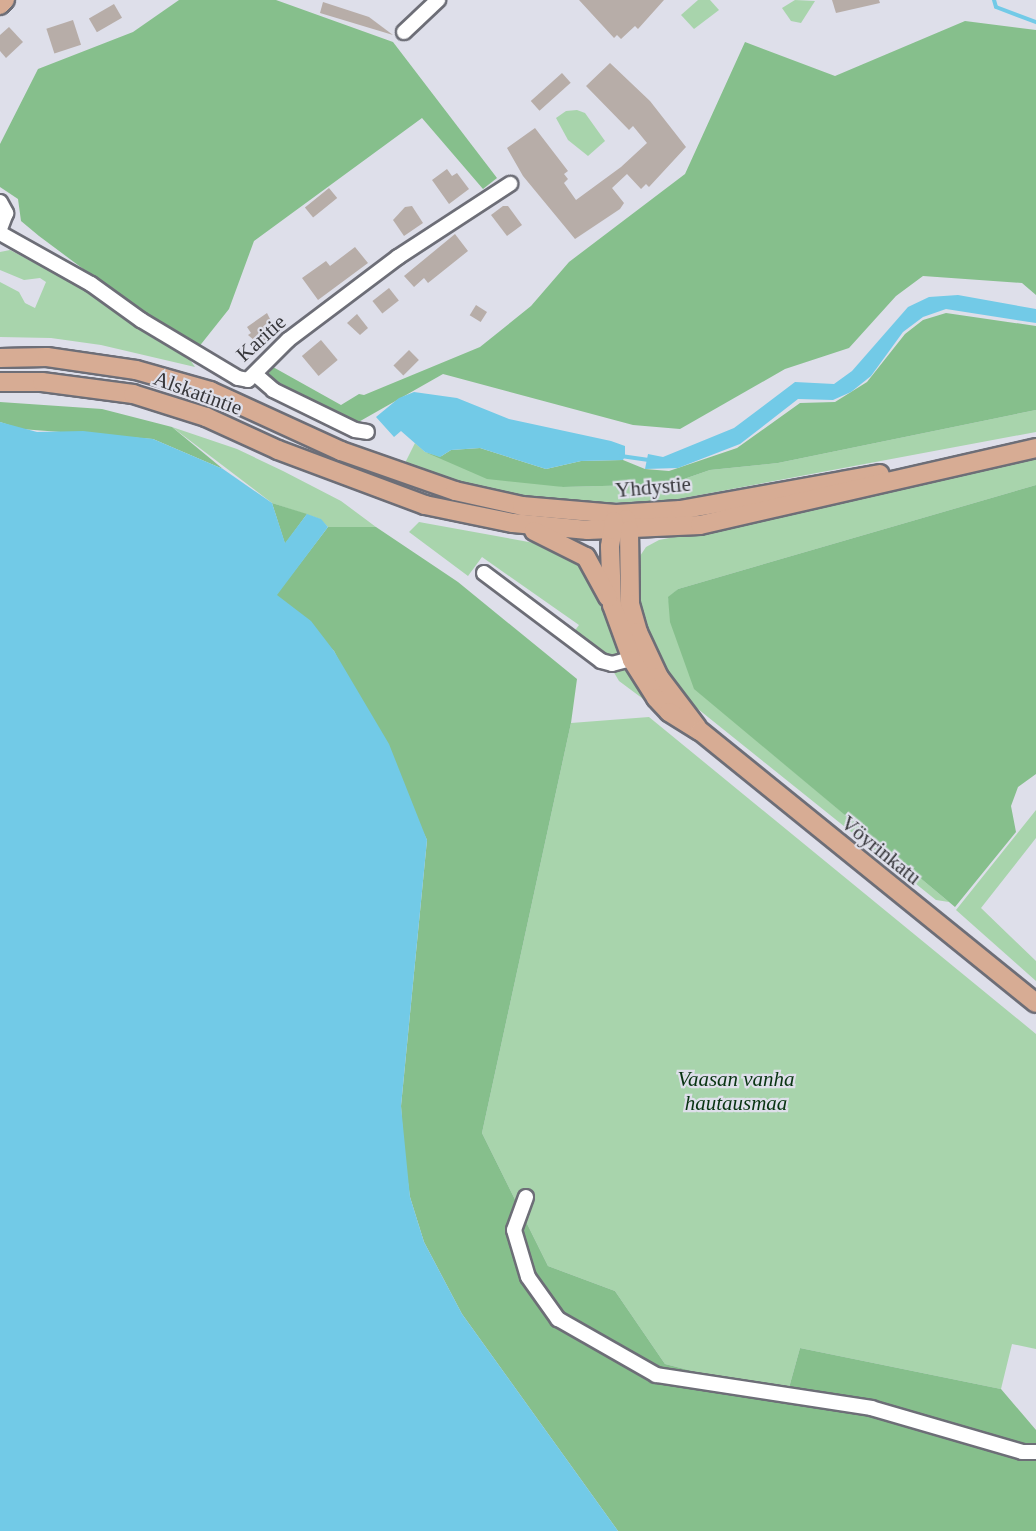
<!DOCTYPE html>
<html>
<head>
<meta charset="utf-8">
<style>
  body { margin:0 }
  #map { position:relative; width:1036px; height:1531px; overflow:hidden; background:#dedfea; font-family:"Times New Roman",serif }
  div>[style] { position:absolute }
  .green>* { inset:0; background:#a8d4ac }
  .forest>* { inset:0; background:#86bf8c }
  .water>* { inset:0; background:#72cae7 }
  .stream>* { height:4px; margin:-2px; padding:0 2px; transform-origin:2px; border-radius:2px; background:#72cae7 }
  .building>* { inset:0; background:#b7ada8; transform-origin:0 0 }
  .roads { filter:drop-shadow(2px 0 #6d6e77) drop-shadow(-2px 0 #6d6e77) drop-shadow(0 2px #6d6e77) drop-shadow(0 -2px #6d6e77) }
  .minor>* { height:14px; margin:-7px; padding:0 7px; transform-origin:7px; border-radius:7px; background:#fff }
  .major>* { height:18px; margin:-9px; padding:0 9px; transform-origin:9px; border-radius:9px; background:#d7ac94 }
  span { translate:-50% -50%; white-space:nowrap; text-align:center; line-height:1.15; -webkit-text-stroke:4.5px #dedfea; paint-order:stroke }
  .street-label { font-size:21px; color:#36363a }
  .park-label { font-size:21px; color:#093412; font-style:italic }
</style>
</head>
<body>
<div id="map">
  <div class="green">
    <i style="clip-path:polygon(698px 0,710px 0,719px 10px,694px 29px,681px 15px)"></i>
    <i style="clip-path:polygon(795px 0,815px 1px,801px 23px,791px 21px,782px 8px)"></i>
    <i style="clip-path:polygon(577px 110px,585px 113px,605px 141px,588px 156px,568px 140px,556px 118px,566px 111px)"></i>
    <i style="clip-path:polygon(10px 250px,90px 292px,138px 329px,186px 354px,195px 367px,101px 345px,51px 338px,0 337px,0 282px,19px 292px,25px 303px,35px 308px,46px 282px,40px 278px,24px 280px,0 270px,0 252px)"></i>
    <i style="clip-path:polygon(1036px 410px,1036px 432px,673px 500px,607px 503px,517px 495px,443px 481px,403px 467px,415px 443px,425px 452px,563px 487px,640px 485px,684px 479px,710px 470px,778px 463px)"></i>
    <i style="clip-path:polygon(172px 427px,237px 449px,283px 471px,341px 501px,376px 527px,328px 527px,320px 519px,272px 503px)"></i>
    <i style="clip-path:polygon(1036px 458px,1036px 485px,678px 589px,668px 598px,695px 689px,949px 902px,936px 900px,688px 701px,668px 680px,637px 607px,638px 559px,646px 547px,659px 540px,808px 511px)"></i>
    <i style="clip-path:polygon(419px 522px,551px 546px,568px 555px,589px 577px,654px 707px,619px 681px,603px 654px,573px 633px,579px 625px,482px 557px,468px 576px,409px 532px)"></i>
    <i style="clip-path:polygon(649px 717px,1036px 1034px,1036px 1349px,1012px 1344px,1001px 1389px,800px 1348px,787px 1395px,665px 1364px,615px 1291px,548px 1266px,482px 1133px,571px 723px)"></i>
    <i style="clip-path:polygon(1036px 810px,1036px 838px,981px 908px,1036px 961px,1036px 981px,956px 910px)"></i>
  </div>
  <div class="forest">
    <i style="clip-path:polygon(179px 0,276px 0,393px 42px,497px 178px,483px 189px,422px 118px,254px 241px,229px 309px,198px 348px,145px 315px,39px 236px,21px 221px,18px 199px,0 187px,0 144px,38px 69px,133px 32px)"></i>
    <i style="clip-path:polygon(965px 21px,1036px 30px,1036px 295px,1022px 283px,923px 276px,896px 296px,849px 348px,785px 369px,680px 429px,633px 425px,443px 374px,355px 424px,267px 376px,273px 367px,341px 405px,359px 394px,364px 395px,480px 347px,531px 306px,569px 262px,685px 174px,745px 42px,835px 76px)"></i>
    <i style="clip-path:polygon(946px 313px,1036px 326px,1036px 410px,778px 463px,710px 470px,684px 479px,640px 485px,563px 487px,487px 479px,425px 452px,440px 457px,451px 450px,480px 448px,546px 469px,581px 461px,623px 460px,645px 469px,669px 471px,737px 448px,800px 403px,835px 402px,867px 382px,905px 334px,923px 320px)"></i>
    <i style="clip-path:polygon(0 402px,102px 409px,172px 427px,223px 469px,153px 439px,21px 429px,0 422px)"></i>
    <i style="clip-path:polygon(1036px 485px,1036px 774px,1018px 787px,1011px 806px,1016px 832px,955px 907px,694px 689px,670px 622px,668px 597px,678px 589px)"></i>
    <i style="clip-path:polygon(272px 503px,307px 514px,285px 544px,278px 522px)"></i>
    <i style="clip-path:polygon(328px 527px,376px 527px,458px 582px,577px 679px,571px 723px,482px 1133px,548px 1266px,615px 1291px,665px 1364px,787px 1395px,800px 1348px,1001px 1389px,1036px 1430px,1036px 1531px,618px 1531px,462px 1314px,424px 1242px,410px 1197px,404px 1154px,401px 1106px,427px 840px,334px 651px,276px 595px)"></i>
  </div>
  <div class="water">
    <i style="clip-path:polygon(958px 295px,1036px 309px,1036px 323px,946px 309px,923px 317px,903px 332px,871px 376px,851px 392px,833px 400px,798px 399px,740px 444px,678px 468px,645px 469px,648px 454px,663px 457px,734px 428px,795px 382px,834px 384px,852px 371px,908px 307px,929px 297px)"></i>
    <i style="clip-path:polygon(414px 392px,457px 398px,509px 419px,611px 441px,625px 446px,625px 456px,623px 460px,581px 461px,546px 469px,480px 448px,451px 450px,440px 457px,425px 452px,401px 431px,394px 437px,376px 417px,399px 398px)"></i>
    <i style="clip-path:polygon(0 422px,37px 432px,83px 431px,153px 439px,223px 469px,272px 503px,285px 543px,307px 514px,321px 519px,328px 527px,277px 595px,311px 621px,334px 651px,389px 744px,427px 840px,401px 1106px,410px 1197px,424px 1242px,462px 1314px,618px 1531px,0 1531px)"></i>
  </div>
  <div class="stream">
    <i style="left:994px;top:0;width:7px;rotate:74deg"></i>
    <i style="left:996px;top:7px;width:43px;rotate:20.6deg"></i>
    <i style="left:621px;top:456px;width:28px;rotate:8deg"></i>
  </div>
  <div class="building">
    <i style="clip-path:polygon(579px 0,664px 0,638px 29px,635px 26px,621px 39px,617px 35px,614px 38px)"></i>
    <i style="clip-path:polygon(832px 0,879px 0,880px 3px,836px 13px)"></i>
    <i style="clip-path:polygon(323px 2px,369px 17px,393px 35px,320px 13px)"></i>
    <i style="left:114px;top:4px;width:16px;height:29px;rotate:60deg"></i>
    <i style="left:73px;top:20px;width:26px;height:28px;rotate:72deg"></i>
    <i style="clip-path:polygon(9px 27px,23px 42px,6px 58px,0 51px,0 35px)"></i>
    <i style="clip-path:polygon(610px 63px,650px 101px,686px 147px,649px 187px,646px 184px,641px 189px,627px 174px,612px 188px,624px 203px,620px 209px,575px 239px,523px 176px,507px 148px,535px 128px,568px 171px,564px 174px,568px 179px,564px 183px,576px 200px,621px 167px,647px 143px,633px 126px,629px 130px,586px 86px)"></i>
    <i style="left:562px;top:73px;width:13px;height:42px;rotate:48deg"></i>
    <i style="clip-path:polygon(447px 169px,452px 176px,457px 173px,469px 189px,449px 204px,432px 180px)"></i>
    <i style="left:329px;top:188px;width:13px;height:31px;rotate:51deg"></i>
    <i style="clip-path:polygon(412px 206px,423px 223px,404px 236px,393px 220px,405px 207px)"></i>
    <i style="clip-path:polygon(503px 206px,508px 206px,522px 225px,507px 236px,491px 215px)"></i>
    <i style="clip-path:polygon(455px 234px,468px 251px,428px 283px,424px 278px,414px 287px,404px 276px)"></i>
    <i style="clip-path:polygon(355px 247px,368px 263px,318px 300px,302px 278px,326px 261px,330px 266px)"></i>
    <i style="left:389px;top:288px;width:16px;height:21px;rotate:52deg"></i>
    <i style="left:476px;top:305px;width:13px;height:12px;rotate:32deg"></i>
    <i style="clip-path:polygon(267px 313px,278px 335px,262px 347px,248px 335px,251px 333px,247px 327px)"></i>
    <i style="clip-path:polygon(357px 314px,368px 328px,360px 335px,347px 323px)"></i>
    <i style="left:321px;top:340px;width:26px;height:25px;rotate:50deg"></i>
    <i style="left:409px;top:350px;width:14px;height:22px;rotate:45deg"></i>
  </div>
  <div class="roads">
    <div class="minor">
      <i style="left:404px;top:32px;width:47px;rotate:-43.3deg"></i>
      <i style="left:0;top:202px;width:13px;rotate:61deg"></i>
      <i style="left:6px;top:213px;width:17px;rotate:111deg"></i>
      <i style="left:0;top:233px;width:104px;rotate:29.3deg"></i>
      <i style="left:91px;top:284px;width:62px;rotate:35.8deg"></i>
      <i style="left:141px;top:320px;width:113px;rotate:30.9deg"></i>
      <i style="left:238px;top:378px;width:10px;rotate:11deg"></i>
      <i style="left:248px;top:380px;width:57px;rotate:-45deg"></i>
      <i style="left:288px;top:340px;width:138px;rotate:-37deg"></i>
      <i style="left:398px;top:257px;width:134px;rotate:-33.1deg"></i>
      <i style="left:256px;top:375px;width:23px;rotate:41deg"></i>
      <i style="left:273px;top:390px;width:91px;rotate:26deg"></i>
      <i style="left:355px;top:430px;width:12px;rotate:9deg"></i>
      <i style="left:484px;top:573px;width:146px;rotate:36.9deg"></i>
      <i style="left:601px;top:661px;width:11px;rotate:15deg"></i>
      <i style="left:612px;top:664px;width:28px;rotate:-15deg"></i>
      <i style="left:526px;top:1197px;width:35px;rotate:110deg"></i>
      <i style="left:514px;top:1230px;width:49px;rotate:73.4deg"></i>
      <i style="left:528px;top:1277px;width:52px;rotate:54.5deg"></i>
      <i style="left:558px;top:1319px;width:113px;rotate:29.7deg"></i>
      <i style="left:656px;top:1375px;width:218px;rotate:8.7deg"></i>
      <i style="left:871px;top:1408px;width:157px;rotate:16.2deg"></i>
      <i style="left:1022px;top:1452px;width:14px"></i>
    </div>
    <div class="major">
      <i style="left:0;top:5px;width:7px;rotate:-45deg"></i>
      <i style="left:0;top:358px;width:47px;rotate:-1.2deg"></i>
      <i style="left:47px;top:357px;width:90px;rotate:8.3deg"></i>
      <i style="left:136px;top:370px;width:77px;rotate:15.8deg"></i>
      <i style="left:210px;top:391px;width:144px;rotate:24.6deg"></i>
      <i style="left:341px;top:451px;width:121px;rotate:19.3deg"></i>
      <i style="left:455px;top:491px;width:69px;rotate:12.6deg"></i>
      <i style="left:522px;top:506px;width:94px;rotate:4.9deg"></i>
      <i style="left:616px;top:514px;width:64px;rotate:-3.6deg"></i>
      <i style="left:680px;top:510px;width:203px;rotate:-10.2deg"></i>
      <i style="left:0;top:382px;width:42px"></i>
      <i style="left:42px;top:382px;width:92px;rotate:7.5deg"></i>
      <i style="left:133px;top:394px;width:77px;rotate:17.5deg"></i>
      <i style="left:206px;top:417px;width:79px;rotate:24.6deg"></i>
      <i style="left:278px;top:450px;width:157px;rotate:20.5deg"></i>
      <i style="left:425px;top:505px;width:90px;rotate:11.6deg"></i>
      <i style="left:513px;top:523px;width:75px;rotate:5.3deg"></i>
      <i style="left:588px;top:530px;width:112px;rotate:-2.6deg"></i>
      <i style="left:700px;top:525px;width:345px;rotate:-12.9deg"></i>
      <i style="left:626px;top:519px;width:11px;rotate:75deg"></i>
      <i style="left:629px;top:530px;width:74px;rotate:89.2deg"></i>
      <i style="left:630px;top:604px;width:29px;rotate:74deg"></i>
      <i style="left:638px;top:632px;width:50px;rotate:65deg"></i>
      <i style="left:659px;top:677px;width:63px;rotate:52.8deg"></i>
      <i style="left:614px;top:521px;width:26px;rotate:99deg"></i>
      <i style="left:610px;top:547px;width:58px;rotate:88deg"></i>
      <i style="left:612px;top:605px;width:59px;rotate:70deg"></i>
      <i style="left:632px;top:660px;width:45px;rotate:57.7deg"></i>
      <i style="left:656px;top:698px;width:19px;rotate:47deg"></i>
      <i style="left:669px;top:712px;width:36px;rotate:32deg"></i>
      <i style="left:700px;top:731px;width:432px;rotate:39deg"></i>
      <i style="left:534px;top:531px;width:58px;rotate:26.6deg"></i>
      <i style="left:586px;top:557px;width:46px;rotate:61.2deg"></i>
    </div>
  </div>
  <div class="street-label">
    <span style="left:261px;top:338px;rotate:-42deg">Karitie</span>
    <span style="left:198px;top:393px;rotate:20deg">Alskatintie</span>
    <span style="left:653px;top:487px;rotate:-5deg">Yhdystie</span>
    <span style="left:881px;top:850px;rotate:39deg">Vöyrinkatu</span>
  </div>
  <div class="park-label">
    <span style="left:736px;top:1091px">Vaasan vanha<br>hautausmaa</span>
  </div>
</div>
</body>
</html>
